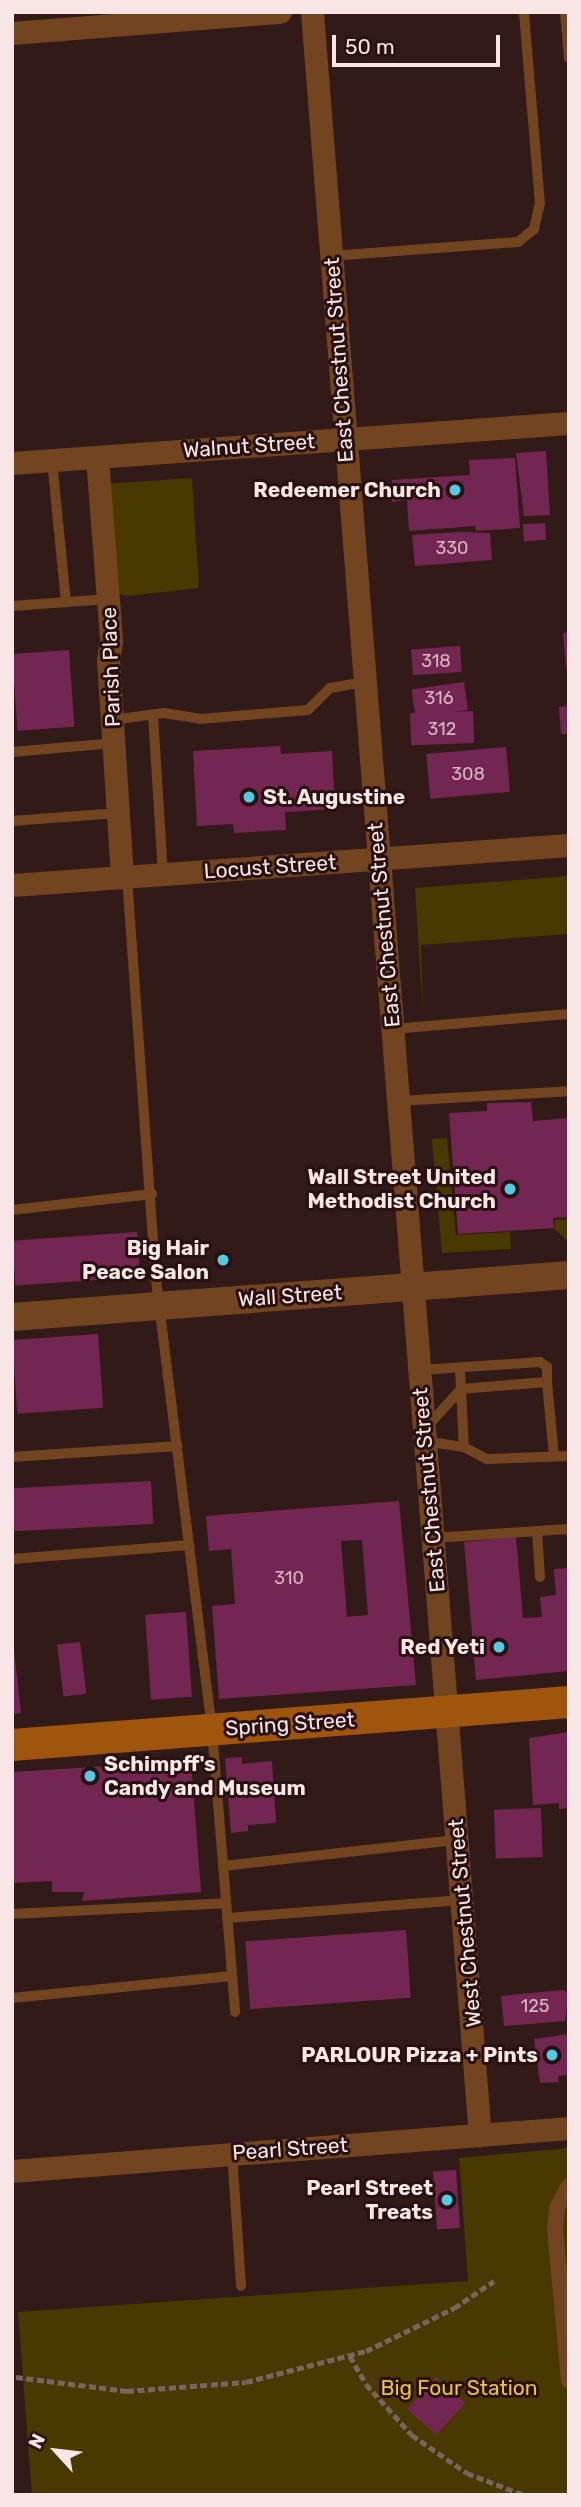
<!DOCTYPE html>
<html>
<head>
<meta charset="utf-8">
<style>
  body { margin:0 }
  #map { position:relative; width:581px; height:2507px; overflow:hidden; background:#321a19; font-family:Rubik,sans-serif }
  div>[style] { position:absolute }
  .green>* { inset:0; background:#493901 }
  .building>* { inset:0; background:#742652; transform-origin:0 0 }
  .path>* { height:4.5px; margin-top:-2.25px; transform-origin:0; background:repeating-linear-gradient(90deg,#796463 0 7px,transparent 0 10.5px) }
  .service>* { height:10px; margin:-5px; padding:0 5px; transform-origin:5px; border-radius:5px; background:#72441f }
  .pedestrian>* { height:16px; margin:-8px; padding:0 8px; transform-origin:8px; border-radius:8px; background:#72441f }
  .minor>* { height:23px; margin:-11.5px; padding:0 11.5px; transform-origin:11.5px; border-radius:11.5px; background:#72441f }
  .tertiary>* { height:28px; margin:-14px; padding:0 14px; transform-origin:14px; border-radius:14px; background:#72441f }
  .secondary>* { height:32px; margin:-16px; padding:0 16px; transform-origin:16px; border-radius:16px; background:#9f550c }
  .dots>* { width:19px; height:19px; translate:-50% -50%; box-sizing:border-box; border:4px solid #281110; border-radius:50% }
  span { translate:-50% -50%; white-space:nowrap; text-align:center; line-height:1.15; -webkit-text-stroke:6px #281110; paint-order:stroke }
  .number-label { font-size:18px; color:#d6b6c0 }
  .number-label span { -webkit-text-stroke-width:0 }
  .street-label { font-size:21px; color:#f7e6e5 }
  .poi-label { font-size:21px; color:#f7e6e5; font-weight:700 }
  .right { translate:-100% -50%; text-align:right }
  .left { translate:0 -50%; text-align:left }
  .park-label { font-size:21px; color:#eec33e }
  .frame { position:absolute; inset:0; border:14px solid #f7e6e5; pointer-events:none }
  .north { position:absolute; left:21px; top:2416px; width:70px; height:70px; -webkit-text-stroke:5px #281110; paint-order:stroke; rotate:297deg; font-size:19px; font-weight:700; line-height:28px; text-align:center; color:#f7e6e5 }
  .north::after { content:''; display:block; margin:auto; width:24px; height:32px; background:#f7e6e5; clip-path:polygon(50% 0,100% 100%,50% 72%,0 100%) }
  .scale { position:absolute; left:332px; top:35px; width:168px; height:32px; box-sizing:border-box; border:4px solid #f7e6e5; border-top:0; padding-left:9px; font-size:21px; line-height:24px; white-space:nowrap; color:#f7e6e5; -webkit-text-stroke:5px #281110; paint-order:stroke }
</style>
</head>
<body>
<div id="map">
  <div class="green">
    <i style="clip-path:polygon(192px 478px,199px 588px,126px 596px,114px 592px,104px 484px)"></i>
    <i style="clip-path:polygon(569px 876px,569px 934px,421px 945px,423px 1013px,415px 888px)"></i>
    <i style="clip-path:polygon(447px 1138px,456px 1235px,510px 1232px,511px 1249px,442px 1253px,432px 1139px)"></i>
    <i style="clip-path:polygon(569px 1219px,569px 1242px,554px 1229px,555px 1220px)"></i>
    <i style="clip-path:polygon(569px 2148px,569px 2495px,32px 2495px,18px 2312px,468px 2281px,459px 2158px)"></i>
  </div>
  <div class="building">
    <i style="clip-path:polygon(546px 451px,550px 515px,524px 516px,516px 453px)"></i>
    <i style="clip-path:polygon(515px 458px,520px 528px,476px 531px,475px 526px,409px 531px,407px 500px,392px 502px,392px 480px,470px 475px,469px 460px)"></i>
    <i style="left:545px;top:523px;width:17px;height:22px;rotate:87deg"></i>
    <i style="clip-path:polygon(460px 532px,490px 533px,492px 560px,415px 566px,412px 535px)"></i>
    <i style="clip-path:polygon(569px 632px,569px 667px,566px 668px,563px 633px)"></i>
    <i style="left:460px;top:646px;width:26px;height:49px;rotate:86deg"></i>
    <i style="left:69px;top:650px;width:77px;height:57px;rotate:86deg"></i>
    <i style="left:464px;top:682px;width:28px;height:53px;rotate:82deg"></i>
    <i style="clip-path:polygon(569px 706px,569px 734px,561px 734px,559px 707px)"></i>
    <i style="left:473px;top:711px;width:32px;height:63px;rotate:88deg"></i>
    <i style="clip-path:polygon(280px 746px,281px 754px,332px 751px,335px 809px,285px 812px,286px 830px,234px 833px,233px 824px,197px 826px,193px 751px)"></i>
    <i style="left:506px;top:747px;width:45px;height:80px;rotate:85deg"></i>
    <i style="clip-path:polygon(531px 1102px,533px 1121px,569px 1118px,569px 1217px,553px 1218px,554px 1228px,458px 1234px,449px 1113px,487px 1111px,487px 1103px)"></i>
    <i style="left:137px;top:1232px;width:45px;height:125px;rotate:86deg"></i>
    <i style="left:98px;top:1334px;width:74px;height:86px;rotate:86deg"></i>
    <i style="left:151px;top:1481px;width:43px;height:139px;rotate:87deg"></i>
    <i style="clip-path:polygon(evenodd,399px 1501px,416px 1685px,219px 1699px,212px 1606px,235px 1604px,231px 1549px,209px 1551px,206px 1516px,399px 1501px,362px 1540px,368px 1615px,347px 1617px,341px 1541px,362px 1540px)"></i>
    <i style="clip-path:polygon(516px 1537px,523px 1618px,542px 1617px,540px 1597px,556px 1595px,554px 1569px,569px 1568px,569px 1671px,476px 1680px,464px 1542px)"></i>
    <i style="left:186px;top:1612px;width:85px;height:41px;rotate:86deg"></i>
    <i style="clip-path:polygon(12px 1632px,21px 1713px,12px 1714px)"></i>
    <i style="left:80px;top:1642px;width:52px;height:23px;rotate:83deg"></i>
    <i style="clip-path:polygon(569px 1732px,569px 1808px,559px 1809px,559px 1803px,533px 1805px,529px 1738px)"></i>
    <i style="clip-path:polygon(242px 1757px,242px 1764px,272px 1761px,276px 1823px,248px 1825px,248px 1831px,231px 1833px,225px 1758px)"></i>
    <i style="clip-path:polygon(191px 1761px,201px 1892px,82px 1901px,84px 1892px,52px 1892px,52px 1881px,12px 1883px,12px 1772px)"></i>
    <i style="left:541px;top:1808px;width:49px;height:47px;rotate:88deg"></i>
    <i style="left:406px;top:1930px;width:68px;height:161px;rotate:86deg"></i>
    <i style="clip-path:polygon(563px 1990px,569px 1993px,565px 2021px,504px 2026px,501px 1996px)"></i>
    <i style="clip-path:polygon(569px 2034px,569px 2075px,558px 2076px,559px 2082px,540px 2083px,534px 2039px)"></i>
    <i style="left:456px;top:2170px;width:58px;height:23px;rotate:86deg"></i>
    <i style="left:436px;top:2377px;width:39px;height:43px;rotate:42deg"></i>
  </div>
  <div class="path">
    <i style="left:350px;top:2356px;width:32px;rotate:60deg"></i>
    <i style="left:366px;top:2384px;width:69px;rotate:48deg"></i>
    <i style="left:412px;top:2435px;width:67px;rotate:34.6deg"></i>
    <i style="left:467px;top:2473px;width:61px;rotate:21.1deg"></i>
    <i style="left:16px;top:2377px;width:112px;rotate:7.2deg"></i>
    <i style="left:127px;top:2391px;width:119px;rotate:-4.3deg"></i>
    <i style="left:246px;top:2382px;width:124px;rotate:-14.5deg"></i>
    <i style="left:366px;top:2351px;width:98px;rotate:-26deg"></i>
    <i style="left:454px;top:2308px;width:48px;rotate:-34deg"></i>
  </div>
  <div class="service">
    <i style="left:565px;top:12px;width:46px;rotate:85deg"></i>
    <i style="left:331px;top:256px;width:188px;rotate:-4.3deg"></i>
    <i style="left:518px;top:242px;width:21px;rotate:-39deg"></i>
    <i style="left:534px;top:229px;width:26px;rotate:-77deg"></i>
    <i style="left:540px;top:204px;width:193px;rotate:-94.8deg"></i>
    <i style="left:52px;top:460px;width:143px;rotate:84.4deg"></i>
    <i style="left:12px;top:606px;width:97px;rotate:-4.1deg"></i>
    <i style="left:153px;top:715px;width:159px;rotate:86.4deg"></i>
    <i style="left:112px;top:720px;width:52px;rotate:-7.7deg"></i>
    <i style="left:164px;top:713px;width:36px;rotate:9deg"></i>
    <i style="left:200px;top:719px;width:108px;rotate:-4.8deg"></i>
    <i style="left:308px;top:710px;width:31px;rotate:-45deg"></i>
    <i style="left:330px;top:688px;width:35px;rotate:-10deg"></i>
    <i style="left:12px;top:752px;width:102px;rotate:-5deg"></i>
    <i style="left:12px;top:821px;width:106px;rotate:-4.3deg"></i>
    <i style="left:127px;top:877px;width:404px;rotate:85.9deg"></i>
    <i style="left:156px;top:1280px;width:453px;rotate:82.9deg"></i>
    <i style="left:212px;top:1730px;width:283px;rotate:85.3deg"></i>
    <i style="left:393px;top:1029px;width:177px;rotate:-4.9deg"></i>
    <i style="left:398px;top:1101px;width:171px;rotate:-3.3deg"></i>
    <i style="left:12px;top:1210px;width:141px;rotate:-6.5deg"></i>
    <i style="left:460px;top:1369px;width:78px;rotate:87.1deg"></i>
    <i style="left:420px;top:1370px;width:120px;rotate:-3.8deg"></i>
    <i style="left:540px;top:1362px;width:9px;rotate:36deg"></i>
    <i style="left:547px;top:1367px;width:15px;rotate:90deg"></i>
    <i style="left:426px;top:1428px;width:52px;rotate:-48.1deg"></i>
    <i style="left:461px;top:1389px;width:86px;rotate:-4.7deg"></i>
    <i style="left:547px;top:1382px;width:74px;rotate:84.6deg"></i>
    <i style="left:425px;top:1441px;width:39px;rotate:9deg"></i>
    <i style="left:464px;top:1447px;width:26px;rotate:28deg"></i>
    <i style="left:487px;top:1459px;width:82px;rotate:-2.1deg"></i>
    <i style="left:12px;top:1457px;width:166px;rotate:-3.8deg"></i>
    <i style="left:537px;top:1531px;width:46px;rotate:86.3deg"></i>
    <i style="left:433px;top:1538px;width:136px;rotate:-3.8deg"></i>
    <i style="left:12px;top:1559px;width:178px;rotate:-4.5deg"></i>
    <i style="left:223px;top:1866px;width:234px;rotate:-6.4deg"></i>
    <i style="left:12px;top:1914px;width:214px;rotate:-2.9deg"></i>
    <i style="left:227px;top:1918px;width:236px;rotate:-4.4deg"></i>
    <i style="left:12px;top:1998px;width:221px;rotate:-5.7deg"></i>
    <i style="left:232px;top:2153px;width:133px;rotate:86.1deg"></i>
  </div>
  <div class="pedestrian">
    <i style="left:569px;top:2186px;width:25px;rotate:119deg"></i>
    <i style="left:557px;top:2208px;width:21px;rotate:95deg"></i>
    <i style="left:555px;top:2229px;width:152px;rotate:84.7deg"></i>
  </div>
  <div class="minor">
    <i style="left:312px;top:12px;width:2130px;rotate:85.48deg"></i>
    <i style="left:12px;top:33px;width:269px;rotate:-4.5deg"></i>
    <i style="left:97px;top:457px;width:185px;rotate:85.6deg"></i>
    <i style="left:111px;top:641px;width:19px;rotate:99deg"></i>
    <i style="left:108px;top:660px;width:217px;rotate:86.3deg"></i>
    <i style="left:12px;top:463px;width:558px;rotate:-4.11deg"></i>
    <i style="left:12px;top:885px;width:558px;rotate:-4.11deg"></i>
    <i style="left:12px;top:2171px;width:559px;rotate:-4.41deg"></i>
  </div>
  <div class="tertiary">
    <i style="left:12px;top:1317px;width:559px;rotate:-4.31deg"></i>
  </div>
  <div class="secondary">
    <i style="left:12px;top:1745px;width:559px;rotate:-4.41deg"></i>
  </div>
  <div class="dots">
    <i style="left:455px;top:490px;background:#56c9e1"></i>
    <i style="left:249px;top:797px;background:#56c9e1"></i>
    <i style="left:510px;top:1189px;background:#56c9e1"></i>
    <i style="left:223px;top:1260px;background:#56c9e1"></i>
    <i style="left:499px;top:1647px;background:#56c9e1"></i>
    <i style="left:90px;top:1776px;background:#56c9e1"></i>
    <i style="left:552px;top:2055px;background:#56c9e1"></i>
    <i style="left:447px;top:2200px;background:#56c9e1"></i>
  </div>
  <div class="number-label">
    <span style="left:452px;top:548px">330</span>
    <span style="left:436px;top:661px">318</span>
    <span style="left:439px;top:698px">316</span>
    <span style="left:442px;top:729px">312</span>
    <span style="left:468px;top:774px">308</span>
    <span style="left:289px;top:1578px">310</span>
    <span style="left:535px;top:2006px">125</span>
  </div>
  <div class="street-label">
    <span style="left:339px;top:360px;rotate:-94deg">East Chestnut Street</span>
    <span style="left:249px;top:446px;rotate:-4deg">Walnut Street</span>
    <span style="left:111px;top:667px;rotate:-92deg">Parish Place</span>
    <span style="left:270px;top:867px;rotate:-4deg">Locust Street</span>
    <span style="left:384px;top:925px;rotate:-95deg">East Chestnut Street</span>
    <span style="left:290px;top:1296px;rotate:-4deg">Wall Street</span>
    <span style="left:429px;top:1490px;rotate:-95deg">East Chestnut Street</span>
    <span style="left:290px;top:1724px;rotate:-4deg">Spring Street</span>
    <span style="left:465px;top:1923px;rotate:-95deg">West Chestnut Street</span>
    <span style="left:290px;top:2149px;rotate:-4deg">Pearl Street</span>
  </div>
  <div class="poi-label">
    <span class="right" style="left:441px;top:490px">Redeemer Church</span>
    <span class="left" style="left:263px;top:797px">St. Augustine</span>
    <span class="right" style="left:496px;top:1189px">Wall Street United<br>Methodist Church</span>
    <span class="right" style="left:209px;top:1260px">Big Hair<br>Peace Salon</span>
    <span class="right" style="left:485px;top:1647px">Red Yeti</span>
    <span class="left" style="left:104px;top:1776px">Schimpff's<br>Candy and Museum</span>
    <span class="right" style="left:538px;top:2055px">PARLOUR Pizza + Pints</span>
    <span class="right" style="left:433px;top:2200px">Pearl Street<br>Treats</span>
  </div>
  <div class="park-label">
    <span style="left:459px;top:2388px">Big Four Station</span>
  </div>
  <div class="frame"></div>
  <div class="north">N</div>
  <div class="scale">50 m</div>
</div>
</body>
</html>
